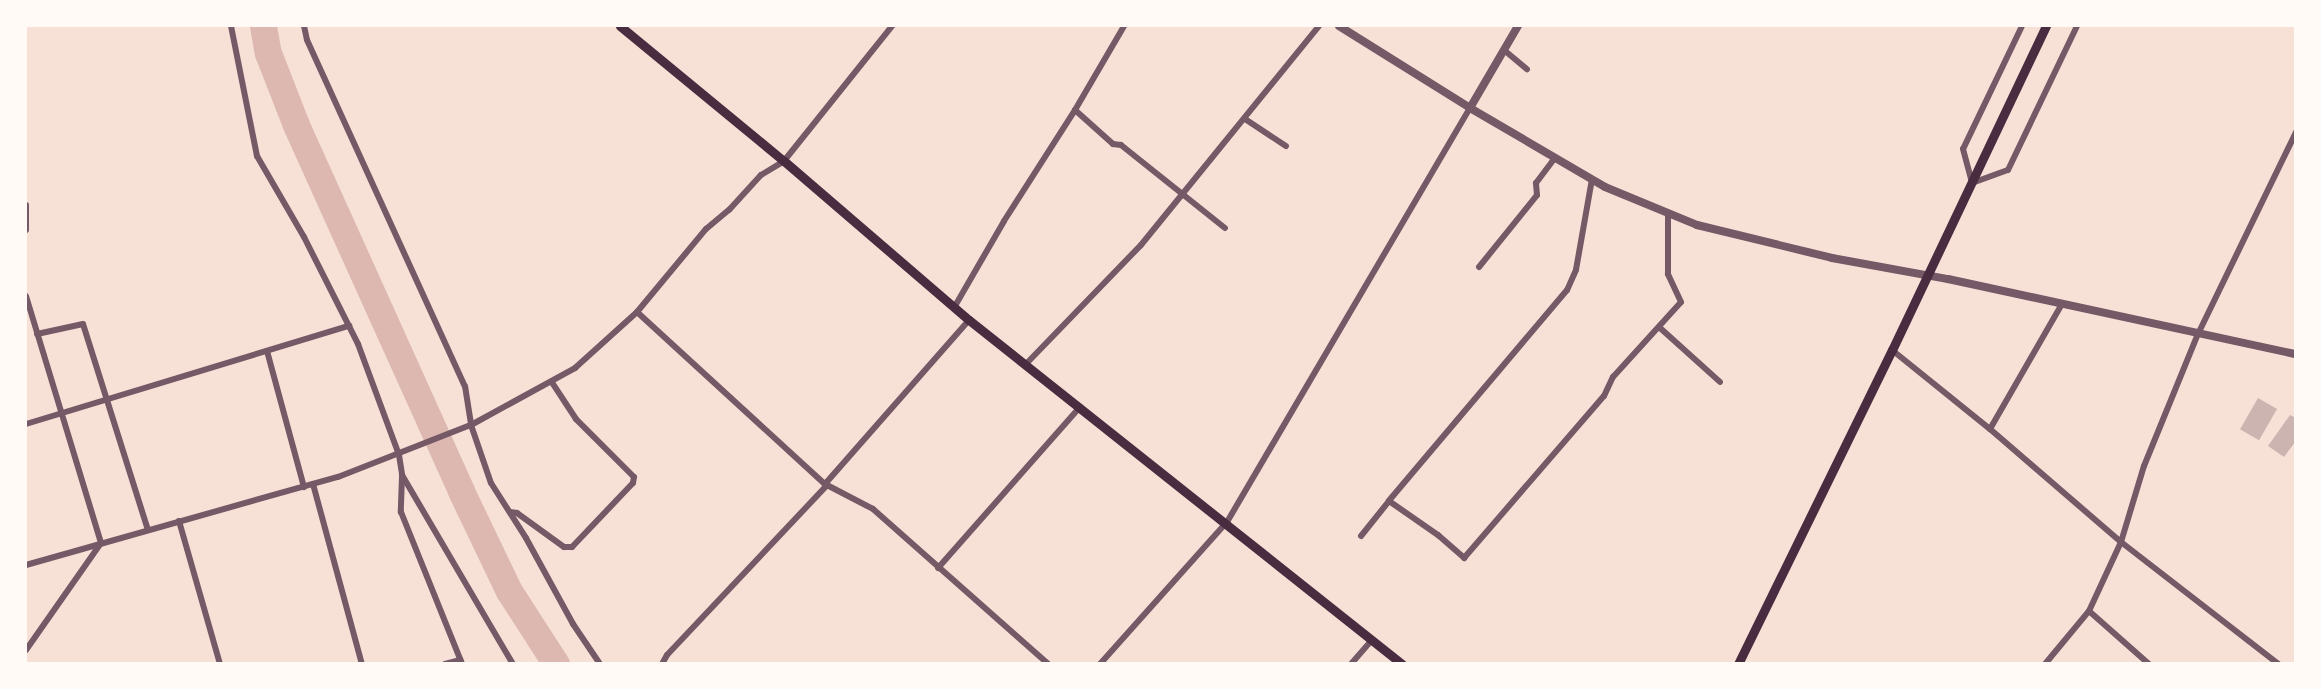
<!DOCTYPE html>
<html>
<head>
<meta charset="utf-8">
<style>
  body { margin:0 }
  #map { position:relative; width:2321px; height:689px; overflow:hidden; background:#f7e1d7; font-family:"DejaVu Sans",sans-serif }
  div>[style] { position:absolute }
  .river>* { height:27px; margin:-13.5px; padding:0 13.5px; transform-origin:13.5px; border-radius:13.5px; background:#dcb8b0 }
  .building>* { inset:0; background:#ccb4b1; transform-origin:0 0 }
  .minor>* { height:6px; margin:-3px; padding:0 3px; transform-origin:3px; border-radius:3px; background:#755966 }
  .tertiary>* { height:8px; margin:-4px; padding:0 4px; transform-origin:4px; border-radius:4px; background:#755966 }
  .secondary>* { height:9px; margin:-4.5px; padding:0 4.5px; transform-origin:4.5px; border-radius:4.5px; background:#4a2c40 }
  span { translate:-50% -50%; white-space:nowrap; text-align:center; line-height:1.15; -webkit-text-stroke:5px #fffaf5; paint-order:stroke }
  .frame { position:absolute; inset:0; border:27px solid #fffaf5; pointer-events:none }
</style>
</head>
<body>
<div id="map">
  <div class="river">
    <i style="left:263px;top:26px;width:27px;rotate:80deg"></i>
    <i style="left:268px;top:53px;width:77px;rotate:68.7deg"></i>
    <i style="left:296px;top:125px;width:401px;rotate:65.7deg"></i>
    <i style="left:461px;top:491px;width:111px;rotate:64.4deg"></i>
    <i style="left:509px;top:591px;width:87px;rotate:57.2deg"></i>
  </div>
  <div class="building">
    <i style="left:2258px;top:398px;width:22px;height:36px;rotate:30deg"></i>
    <i style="clip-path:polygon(2290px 415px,2296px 418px,2296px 441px,2284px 457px,2268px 446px)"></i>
  </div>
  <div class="minor">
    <i style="left:231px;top:26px;width:133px;rotate:78.7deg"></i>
    <i style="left:257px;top:156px;width:94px;rotate:59.9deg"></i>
    <i style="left:304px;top:237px;width:120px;rotate:63.2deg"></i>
    <i style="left:358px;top:344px;width:118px;rotate:69.7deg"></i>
    <i style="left:399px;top:455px;width:20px;rotate:81deg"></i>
    <i style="left:402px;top:475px;width:219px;rotate:59.6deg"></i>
    <i style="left:304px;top:26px;width:14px;rotate:78deg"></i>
    <i style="left:307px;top:40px;width:380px;rotate:65.5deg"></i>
    <i style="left:465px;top:386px;width:39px;rotate:81deg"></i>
    <i style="left:471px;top:425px;width:61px;rotate:71deg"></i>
    <i style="left:491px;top:483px;width:65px;rotate:57.5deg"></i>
    <i style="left:526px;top:538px;width:98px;rotate:61.3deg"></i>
    <i style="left:573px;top:624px;width:48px;rotate:56deg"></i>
    <i style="left:2022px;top:26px;width:136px;rotate:115.6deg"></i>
    <i style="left:1963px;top:149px;width:35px;rotate:75deg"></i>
    <i style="left:1972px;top:183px;width:38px;rotate:-20deg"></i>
    <i style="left:2008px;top:170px;width:160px;rotate:-64.4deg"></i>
    <i style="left:1504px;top:50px;width:30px;rotate:40deg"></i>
    <i style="left:1075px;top:110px;width:51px;rotate:41.8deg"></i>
    <i style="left:1113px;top:144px;width:8px;rotate:7deg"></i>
    <i style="left:1121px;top:145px;width:133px;rotate:38.6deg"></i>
    <i style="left:1245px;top:119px;width:49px;rotate:33.4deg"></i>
    <i style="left:1592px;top:179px;width:92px;rotate:100deg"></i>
    <i style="left:1576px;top:270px;width:22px;rotate:114deg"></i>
    <i style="left:1567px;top:290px;width:276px;rotate:130.2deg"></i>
    <i style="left:1389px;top:501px;width:60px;rotate:34.8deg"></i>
    <i style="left:1438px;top:535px;width:35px;rotate:41deg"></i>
    <i style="left:1464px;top:558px;width:214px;rotate:-49.2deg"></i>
    <i style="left:1604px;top:396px;width:21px;rotate:-65deg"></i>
    <i style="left:1613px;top:377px;width:101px;rotate:-47.8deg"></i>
    <i style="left:1681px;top:302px;width:31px;rotate:-115deg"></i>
    <i style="left:1668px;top:274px;width:61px;rotate:-90deg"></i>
    <i style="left:26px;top:205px;width:25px;rotate:90deg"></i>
    <i style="left:1479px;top:267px;width:92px;rotate:-51.1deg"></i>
    <i style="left:1537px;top:195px;width:12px;rotate:-95deg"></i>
    <i style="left:1536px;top:183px;width:31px;rotate:-53deg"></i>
    <i style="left:26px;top:296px;width:258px;rotate:73.1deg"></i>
    <i style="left:101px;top:543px;width:131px;rotate:125deg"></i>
    <i style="left:955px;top:306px;width:98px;rotate:-60deg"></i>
    <i style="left:1004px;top:221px;width:132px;rotate:-57.4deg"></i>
    <i style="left:1075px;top:110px;width:97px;rotate:-59.7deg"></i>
    <i style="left:637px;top:312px;width:255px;rotate:42.5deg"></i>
    <i style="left:825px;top:484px;width:54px;rotate:27.5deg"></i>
    <i style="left:873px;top:509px;width:234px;rotate:41.5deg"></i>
    <i style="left:1659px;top:327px;width:82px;rotate:42deg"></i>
    <i style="left:37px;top:334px;width:47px;rotate:-12.3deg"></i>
    <i style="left:83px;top:324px;width:216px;rotate:72.5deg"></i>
    <i style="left:1892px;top:350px;width:126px;rotate:38.9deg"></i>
    <i style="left:1990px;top:429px;width:173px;rotate:40.8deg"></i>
    <i style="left:2121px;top:542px;width:199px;rotate:37.8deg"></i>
    <i style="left:267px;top:351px;width:141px;rotate:74.8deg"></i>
    <i style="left:1026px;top:364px;width:165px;rotate:-46deg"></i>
    <i style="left:1141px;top:245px;width:282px;rotate:-50.9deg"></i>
    <i style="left:26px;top:424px;width:338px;rotate:-16.9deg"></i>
    <i style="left:1990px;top:429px;width:144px;rotate:-60.1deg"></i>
    <i style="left:402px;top:476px;width:36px;rotate:92deg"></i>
    <i style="left:401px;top:512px;width:164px;rotate:68.1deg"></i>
    <i style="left:313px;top:484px;width:187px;rotate:74.8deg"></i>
    <i style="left:825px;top:484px;width:218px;rotate:-48.7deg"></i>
    <i style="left:510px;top:512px;width:7px;rotate:8deg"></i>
    <i style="left:517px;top:513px;width:58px;rotate:35.9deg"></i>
    <i style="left:564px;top:547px;width:8px"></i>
    <i style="left:572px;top:547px;width:88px;rotate:-46.4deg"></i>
    <i style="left:633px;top:483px;width:6px;rotate:-81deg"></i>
    <i style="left:634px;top:477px;width:82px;rotate:-135deg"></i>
    <i style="left:576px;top:419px;width:45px;rotate:-123.3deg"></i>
    <i style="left:179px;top:521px;width:149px;rotate:74deg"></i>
    <i style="left:1361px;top:536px;width:45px;rotate:-51.3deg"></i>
    <i style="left:26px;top:565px;width:324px;rotate:-15.8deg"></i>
    <i style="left:338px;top:477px;width:143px;rotate:-21.4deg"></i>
    <i style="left:471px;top:425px;width:119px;rotate:-28.7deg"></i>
    <i style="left:575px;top:368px;width:84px;rotate:-42.1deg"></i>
    <i style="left:637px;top:312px;width:108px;rotate:-50.3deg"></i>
    <i style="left:706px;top:229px;width:30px;rotate:-40deg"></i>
    <i style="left:729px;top:210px;width:47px;rotate:-47.6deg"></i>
    <i style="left:761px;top:175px;width:27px;rotate:-31deg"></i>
    <i style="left:784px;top:161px;width:173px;rotate:-51.3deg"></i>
    <i style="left:938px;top:568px;width:215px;rotate:-48.6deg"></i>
    <i style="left:2089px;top:611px;width:80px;rotate:41.5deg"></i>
    <i style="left:445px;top:664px;width:16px;rotate:-15deg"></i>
    <i style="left:662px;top:664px;width:10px;rotate:-61deg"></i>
    <i style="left:667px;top:655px;width:233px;rotate:-46.7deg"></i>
    <i style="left:1100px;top:664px;width:191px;rotate:-48.2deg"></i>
    <i style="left:1227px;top:522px;width:480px;rotate:-59.6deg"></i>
    <i style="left:1351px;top:664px;width:32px;rotate:-49deg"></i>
    <i style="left:2045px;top:664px;width:69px;rotate:-50.3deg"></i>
    <i style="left:2089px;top:611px;width:76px;rotate:-65.1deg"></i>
    <i style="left:2121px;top:542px;width:79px;rotate:-73.2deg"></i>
    <i style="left:2144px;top:466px;width:143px;rotate:-67.8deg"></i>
    <i style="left:2198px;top:334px;width:225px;rotate:-64.1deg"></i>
  </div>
  <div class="tertiary">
    <i style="left:1339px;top:26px;width:155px;rotate:32deg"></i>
    <i style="left:1470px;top:108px;width:156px;rotate:30.3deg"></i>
    <i style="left:1605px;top:187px;width:100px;rotate:22.4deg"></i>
    <i style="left:1697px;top:225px;width:139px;rotate:13.7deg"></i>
    <i style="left:1832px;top:258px;width:118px;rotate:10.3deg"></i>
    <i style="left:1948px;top:279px;width:356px;rotate:12.2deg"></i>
    <i style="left:1470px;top:108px;width:95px;rotate:-59.7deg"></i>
  </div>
  <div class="secondary">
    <i style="left:620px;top:26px;width:212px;rotate:39.5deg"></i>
    <i style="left:784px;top:161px;width:244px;rotate:40.7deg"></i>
    <i style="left:969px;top:320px;width:553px;rotate:38.47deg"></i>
    <i style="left:1738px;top:664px;width:350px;rotate:-63.9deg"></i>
    <i style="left:1892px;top:350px;width:359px;rotate:-64.6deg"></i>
  </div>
  <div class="frame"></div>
</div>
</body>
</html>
